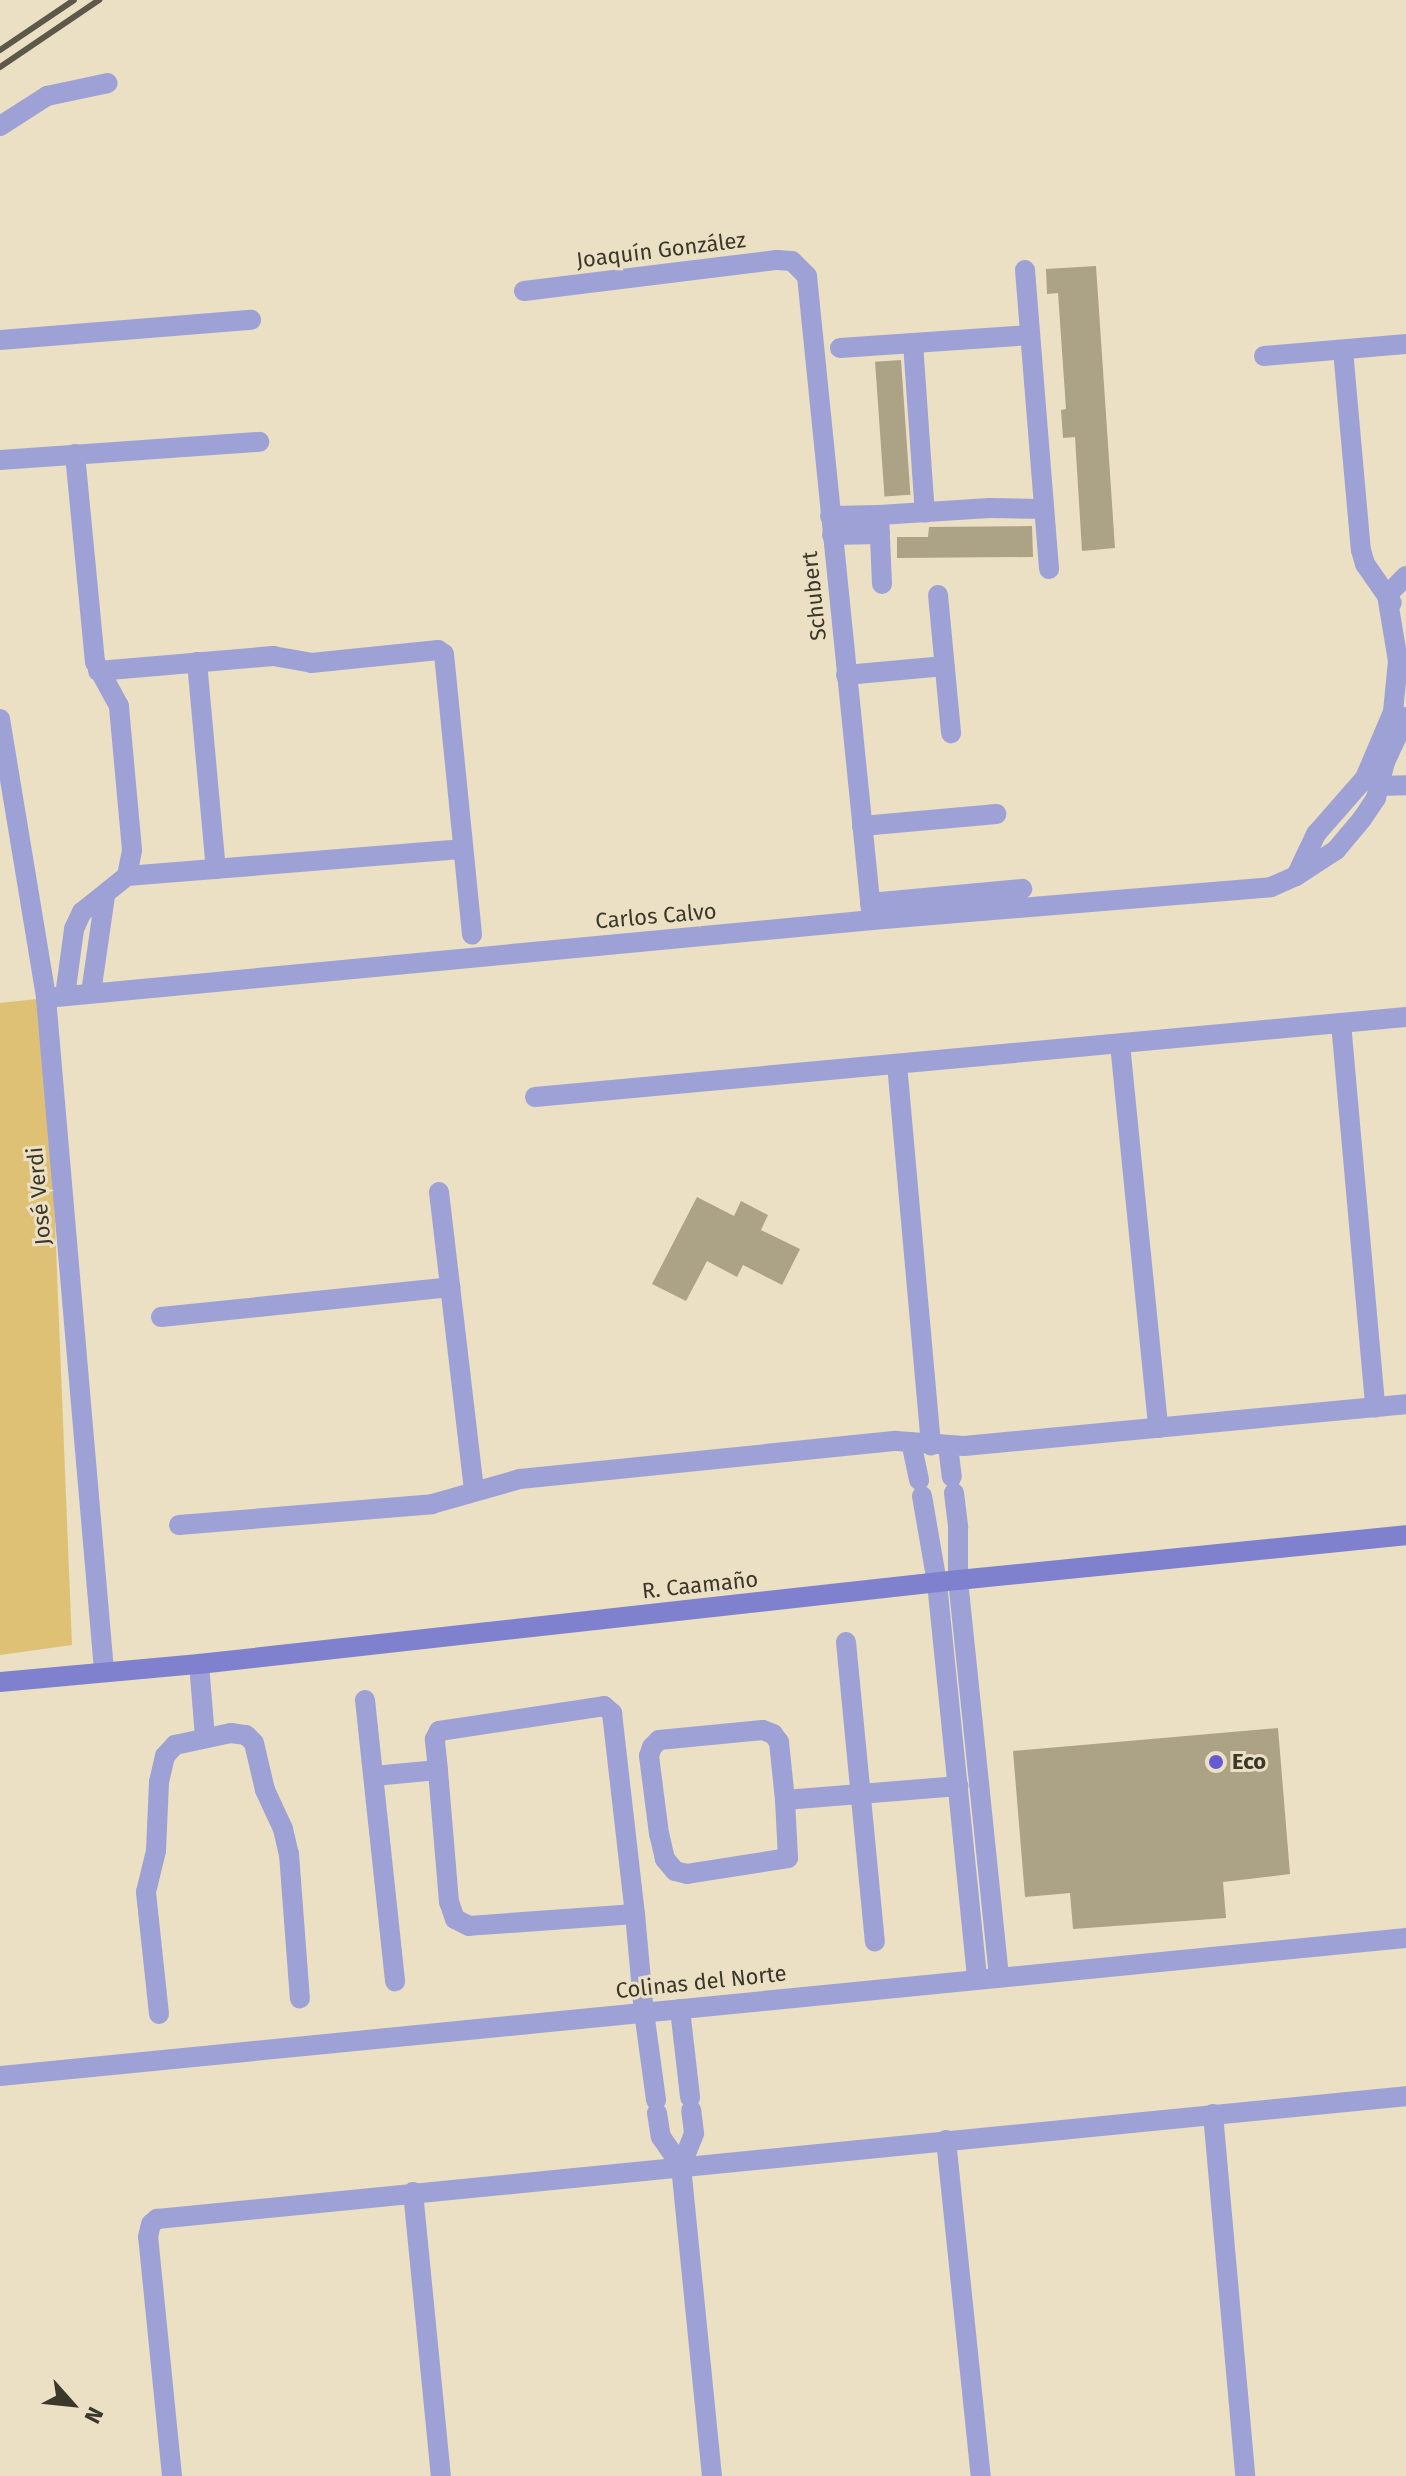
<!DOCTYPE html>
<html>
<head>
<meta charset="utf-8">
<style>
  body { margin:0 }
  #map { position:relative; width:1406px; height:2476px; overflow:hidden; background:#ebe0c3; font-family:"Fira Sans",sans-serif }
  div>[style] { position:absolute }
  .green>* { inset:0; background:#dec174 }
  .building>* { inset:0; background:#aca286; transform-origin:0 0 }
  .street>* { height:20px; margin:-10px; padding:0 10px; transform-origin:10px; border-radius:10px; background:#9ea1d6 }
  .secondary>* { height:20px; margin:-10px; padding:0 10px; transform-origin:10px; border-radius:10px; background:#7f81ce }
  .rail>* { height:6px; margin:-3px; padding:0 3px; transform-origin:3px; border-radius:3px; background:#5d5849 }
  .dots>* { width:22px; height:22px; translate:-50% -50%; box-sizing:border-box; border:4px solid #ebe0c3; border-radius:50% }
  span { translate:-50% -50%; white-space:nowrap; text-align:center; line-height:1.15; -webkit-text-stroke:6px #ebe0c3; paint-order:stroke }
  .street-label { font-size:22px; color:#3b372b }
  .poi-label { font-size:22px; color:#3b372b; font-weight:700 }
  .left { translate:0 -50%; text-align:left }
  .north { position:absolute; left:32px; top:2364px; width:80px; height:80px; -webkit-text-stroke:6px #ebe0c3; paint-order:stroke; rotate:117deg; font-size:22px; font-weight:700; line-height:32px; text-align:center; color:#3b372b }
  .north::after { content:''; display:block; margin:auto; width:28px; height:36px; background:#3b372b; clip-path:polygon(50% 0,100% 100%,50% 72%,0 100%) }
</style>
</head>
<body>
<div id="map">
  <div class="green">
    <i style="clip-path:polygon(46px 998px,72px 1645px,0 1655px,0 1003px)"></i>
  </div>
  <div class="building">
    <i style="clip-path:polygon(1096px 266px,1115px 548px,1082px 551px,1075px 437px,1063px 438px,1061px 410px,1066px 409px,1058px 293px,1047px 294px,1046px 269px)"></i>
    <i style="left:901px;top:360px;width:135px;height:26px;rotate:86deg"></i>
    <i style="clip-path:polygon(1032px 526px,1033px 557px,897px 558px,897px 537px,928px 537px,929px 527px)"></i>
    <i style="clip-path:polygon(697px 1197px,734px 1216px,741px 1201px,768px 1215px,761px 1230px,800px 1249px,782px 1285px,743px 1265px,737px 1277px,707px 1261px,686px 1301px,652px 1284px)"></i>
    <i style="clip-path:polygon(1278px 1728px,1290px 1874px,1223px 1882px,1226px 1918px,1073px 1929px,1070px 1893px,1025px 1897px,1013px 1751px)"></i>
  </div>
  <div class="street">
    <i style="left:0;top:126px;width:56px;rotate:-32.6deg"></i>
    <i style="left:47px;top:96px;width:62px;rotate:-12deg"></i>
    <i style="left:1025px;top:270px;width:300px;rotate:85.4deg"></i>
    <i style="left:524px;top:291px;width:255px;rotate:-7deg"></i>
    <i style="left:777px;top:260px;width:15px;rotate:4deg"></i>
    <i style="left:792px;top:261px;width:21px;rotate:45deg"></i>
    <i style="left:807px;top:276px;width:647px;rotate:84.24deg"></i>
    <i style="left:0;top:340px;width:252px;rotate:-4.6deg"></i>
    <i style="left:913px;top:343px;width:170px;rotate:86deg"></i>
    <i style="left:840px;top:348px;width:190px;rotate:-3.9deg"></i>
    <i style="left:1343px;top:350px;width:201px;rotate:84.9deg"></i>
    <i style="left:1361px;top:550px;width:15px;rotate:74deg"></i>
    <i style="left:1365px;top:564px;width:47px;rotate:55.3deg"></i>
    <i style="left:1264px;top:356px;width:143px;rotate:-4.8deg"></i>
    <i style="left:0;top:460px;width:260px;rotate:-4deg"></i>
    <i style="left:830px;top:516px;width:49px;rotate:-1.2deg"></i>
    <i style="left:832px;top:535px;width:48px;rotate:-1.2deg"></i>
    <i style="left:882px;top:584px;width:69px;rotate:-92.5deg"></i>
    <i style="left:879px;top:515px;width:111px;rotate:-3.6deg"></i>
    <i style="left:990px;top:508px;width:54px;rotate:1.1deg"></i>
    <i style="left:938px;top:595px;width:139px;rotate:84.6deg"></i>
    <i style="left:197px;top:662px;width:208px;rotate:84.8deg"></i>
    <i style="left:98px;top:671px;width:176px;rotate:-4.9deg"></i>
    <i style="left:273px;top:656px;width:39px;rotate:10deg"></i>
    <i style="left:311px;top:663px;width:128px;rotate:-5.8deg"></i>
    <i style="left:438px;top:650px;width:7px;rotate:34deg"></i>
    <i style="left:444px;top:654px;width:282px;rotate:84.3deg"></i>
    <i style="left:846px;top:675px;width:99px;rotate:-5.2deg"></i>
    <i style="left:0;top:719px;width:283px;rotate:80.6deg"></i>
    <i style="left:46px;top:998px;width:675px;rotate:85.07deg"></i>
    <i style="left:1371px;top:781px;width:11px;rotate:27deg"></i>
    <i style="left:1381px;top:786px;width:25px;rotate:-2deg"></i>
    <i style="left:862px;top:826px;width:135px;rotate:-5.1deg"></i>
    <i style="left:127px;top:876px;width:335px;rotate:-4.6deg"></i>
    <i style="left:1296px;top:876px;width:47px;rotate:-64.5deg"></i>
    <i style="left:1316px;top:834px;width:74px;rotate:-48.8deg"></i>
    <i style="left:1365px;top:778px;width:72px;rotate:-67deg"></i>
    <i style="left:1393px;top:712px;width:51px;rotate:-84.4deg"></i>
    <i style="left:1398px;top:661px;width:67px;rotate:-99.5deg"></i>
    <i style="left:1387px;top:595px;width:27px;rotate:-45deg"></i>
    <i style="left:870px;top:903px;width:153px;rotate:-5.3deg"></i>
    <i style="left:91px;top:993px;width:98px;rotate:-81.8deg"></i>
    <i style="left:65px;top:996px;width:68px;rotate:-82.3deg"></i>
    <i style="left:74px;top:929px;width:19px;rotate:-65deg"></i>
    <i style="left:82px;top:912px;width:58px;rotate:-38.7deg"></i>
    <i style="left:127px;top:876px;width:26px;rotate:-79deg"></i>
    <i style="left:132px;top:850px;width:145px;rotate:-95.2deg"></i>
    <i style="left:119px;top:706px;width:50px;rotate:-118.6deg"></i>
    <i style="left:95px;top:662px;width:209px;rotate:-95.5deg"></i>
    <i style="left:46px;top:998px;width:830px;rotate:-5.39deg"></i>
    <i style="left:872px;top:920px;width:400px;rotate:-4.7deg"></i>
    <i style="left:1271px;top:887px;width:27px;rotate:-24deg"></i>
    <i style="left:1296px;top:876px;width:48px;rotate:-33deg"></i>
    <i style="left:1336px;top:850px;width:40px;rotate:-50deg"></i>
    <i style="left:1362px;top:819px;width:25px;rotate:-56deg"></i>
    <i style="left:1376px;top:798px;width:37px;rotate:-76deg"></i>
    <i style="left:1385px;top:762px;width:50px;rotate:-65deg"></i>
    <i style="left:1341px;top:1023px;width:386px;rotate:84.9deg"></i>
    <i style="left:1120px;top:1044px;width:386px;rotate:84.3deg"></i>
    <i style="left:897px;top:1064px;width:383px;rotate:84.9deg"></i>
    <i style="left:535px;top:1097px;width:875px;rotate:-5.25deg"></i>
    <i style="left:439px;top:1192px;width:301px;rotate:83.3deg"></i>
    <i style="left:161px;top:1317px;width:291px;rotate:-5.9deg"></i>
    <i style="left:911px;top:1442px;width:39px;rotate:78deg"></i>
    <i style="left:948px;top:1446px;width:31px;rotate:83deg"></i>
    <i style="left:954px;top:1493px;width:35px;rotate:83deg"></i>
    <i style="left:958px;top:1528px;width:52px;rotate:90deg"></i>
    <i style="left:958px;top:1580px;width:399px;rotate:84.1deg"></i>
    <i style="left:922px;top:1496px;width:88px;rotate:80.2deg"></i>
    <i style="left:937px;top:1583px;width:398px;rotate:84.2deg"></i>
    <i style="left:179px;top:1525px;width:254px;rotate:-4.7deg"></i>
    <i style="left:432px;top:1504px;width:91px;rotate:-15.9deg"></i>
    <i style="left:520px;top:1479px;width:378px;rotate:-5.8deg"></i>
    <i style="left:896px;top:1441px;width:68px;rotate:4.2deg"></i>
    <i style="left:964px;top:1446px;width:444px;rotate:-5.4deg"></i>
    <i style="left:846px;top:1642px;width:301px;rotate:84.5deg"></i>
    <i style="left:199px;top:1664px;width:73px;rotate:85.3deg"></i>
    <i style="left:365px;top:1700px;width:283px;rotate:83.9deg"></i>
    <i style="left:374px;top:1776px;width:64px;rotate:-5.4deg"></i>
    <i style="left:785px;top:1800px;width:58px;rotate:87deg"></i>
    <i style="left:788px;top:1858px;width:102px;rotate:171deg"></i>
    <i style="left:687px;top:1874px;width:12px;rotate:-166deg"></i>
    <i style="left:675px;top:1871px;width:16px;rotate:-130deg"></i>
    <i style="left:665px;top:1859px;width:26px;rotate:-103deg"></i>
    <i style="left:659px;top:1834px;width:79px;rotate:-97.3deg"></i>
    <i style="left:649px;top:1756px;width:9px;rotate:-72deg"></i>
    <i style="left:652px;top:1747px;width:10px;rotate:-45deg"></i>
    <i style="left:659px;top:1740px;width:104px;rotate:-5.5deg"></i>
    <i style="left:763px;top:1730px;width:11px;rotate:22deg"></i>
    <i style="left:773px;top:1734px;width:10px;rotate:53deg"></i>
    <i style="left:779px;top:1742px;width:58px;rotate:84.1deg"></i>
    <i style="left:785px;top:1800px;width:174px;rotate:-4.6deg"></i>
    <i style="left:635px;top:1914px;width:166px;rotate:175.9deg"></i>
    <i style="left:469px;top:1926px;width:16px;rotate:-153deg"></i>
    <i style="left:455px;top:1919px;width:18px;rotate:-109deg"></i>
    <i style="left:449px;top:1902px;width:132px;rotate:-94.8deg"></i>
    <i style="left:438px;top:1770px;width:31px;rotate:-96deg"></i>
    <i style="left:435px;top:1739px;width:9px;rotate:-63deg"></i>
    <i style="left:439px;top:1731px;width:167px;rotate:-8.6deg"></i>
    <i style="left:604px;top:1706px;width:11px;rotate:41deg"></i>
    <i style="left:612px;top:1713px;width:202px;rotate:83.5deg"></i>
    <i style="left:635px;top:1914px;width:98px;rotate:84.8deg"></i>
    <i style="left:644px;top:2012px;width:89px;rotate:82.2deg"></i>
    <i style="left:680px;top:2009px;width:89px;rotate:83.5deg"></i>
    <i style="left:159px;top:2014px;width:123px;rotate:-96.1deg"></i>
    <i style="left:146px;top:1892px;width:42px;rotate:-76.3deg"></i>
    <i style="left:156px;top:1851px;width:69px;rotate:-87.5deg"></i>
    <i style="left:159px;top:1782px;width:27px;rotate:-77deg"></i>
    <i style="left:165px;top:1756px;width:15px;rotate:-48deg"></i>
    <i style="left:175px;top:1745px;width:57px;rotate:-12.1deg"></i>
    <i style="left:231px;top:1733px;width:15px;rotate:8deg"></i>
    <i style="left:246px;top:1735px;width:11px;rotate:45deg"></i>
    <i style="left:254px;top:1743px;width:48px;rotate:76.8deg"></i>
    <i style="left:265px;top:1790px;width:43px;rotate:65.2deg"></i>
    <i style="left:283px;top:1829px;width:26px;rotate:77deg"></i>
    <i style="left:289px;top:1854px;width:145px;rotate:85.7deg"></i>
    <i style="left:0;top:2076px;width:1413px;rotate:-5.61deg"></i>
    <i style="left:657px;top:2113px;width:24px;rotate:81deg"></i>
    <i style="left:661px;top:2137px;width:35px;rotate:55deg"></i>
    <i style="left:681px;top:2166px;width:35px;rotate:-68deg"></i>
    <i style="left:694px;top:2133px;width:23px;rotate:-97deg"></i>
    <i style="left:1213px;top:2114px;width:363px;rotate:84.9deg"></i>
    <i style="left:946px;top:2140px;width:338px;rotate:84.1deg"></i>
    <i style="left:681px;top:2166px;width:312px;rotate:84.3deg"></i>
    <i style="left:413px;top:2192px;width:285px;rotate:84.4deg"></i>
    <i style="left:172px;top:2476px;width:240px;rotate:-95.7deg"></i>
    <i style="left:148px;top:2237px;width:13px;rotate:-77deg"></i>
    <i style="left:151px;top:2224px;width:8px;rotate:-40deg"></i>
    <i style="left:157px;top:2219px;width:1255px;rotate:-5.62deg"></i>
  </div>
  <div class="secondary">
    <i style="left:0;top:1682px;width:200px;rotate:-5.2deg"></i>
    <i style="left:199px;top:1664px;width:764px;rotate:-6.32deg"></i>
    <i style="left:958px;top:1580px;width:450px;rotate:-5.7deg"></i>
  </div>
  <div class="rail">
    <i style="left:0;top:50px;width:89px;rotate:-34deg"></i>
    <i style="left:0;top:67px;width:120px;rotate:-34.1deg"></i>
  </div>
  <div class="dots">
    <i style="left:1216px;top:1762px;background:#625bd3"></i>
  </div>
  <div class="street-label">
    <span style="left:661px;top:250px;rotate:-7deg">Joaquín González</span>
    <span style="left:814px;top:596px;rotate:-96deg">Schubert</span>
    <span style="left:656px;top:916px;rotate:-5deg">Carlos Calvo</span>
    <span style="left:39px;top:1196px;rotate:-95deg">José Verdi</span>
    <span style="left:700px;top:1585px;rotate:-6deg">R. Caamaño</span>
    <span style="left:701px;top:1982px;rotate:-6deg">Colinas del Norte</span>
  </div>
  <div class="poi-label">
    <span class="left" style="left:1232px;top:1762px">Eco</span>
  </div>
  <div class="north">N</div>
</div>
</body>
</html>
